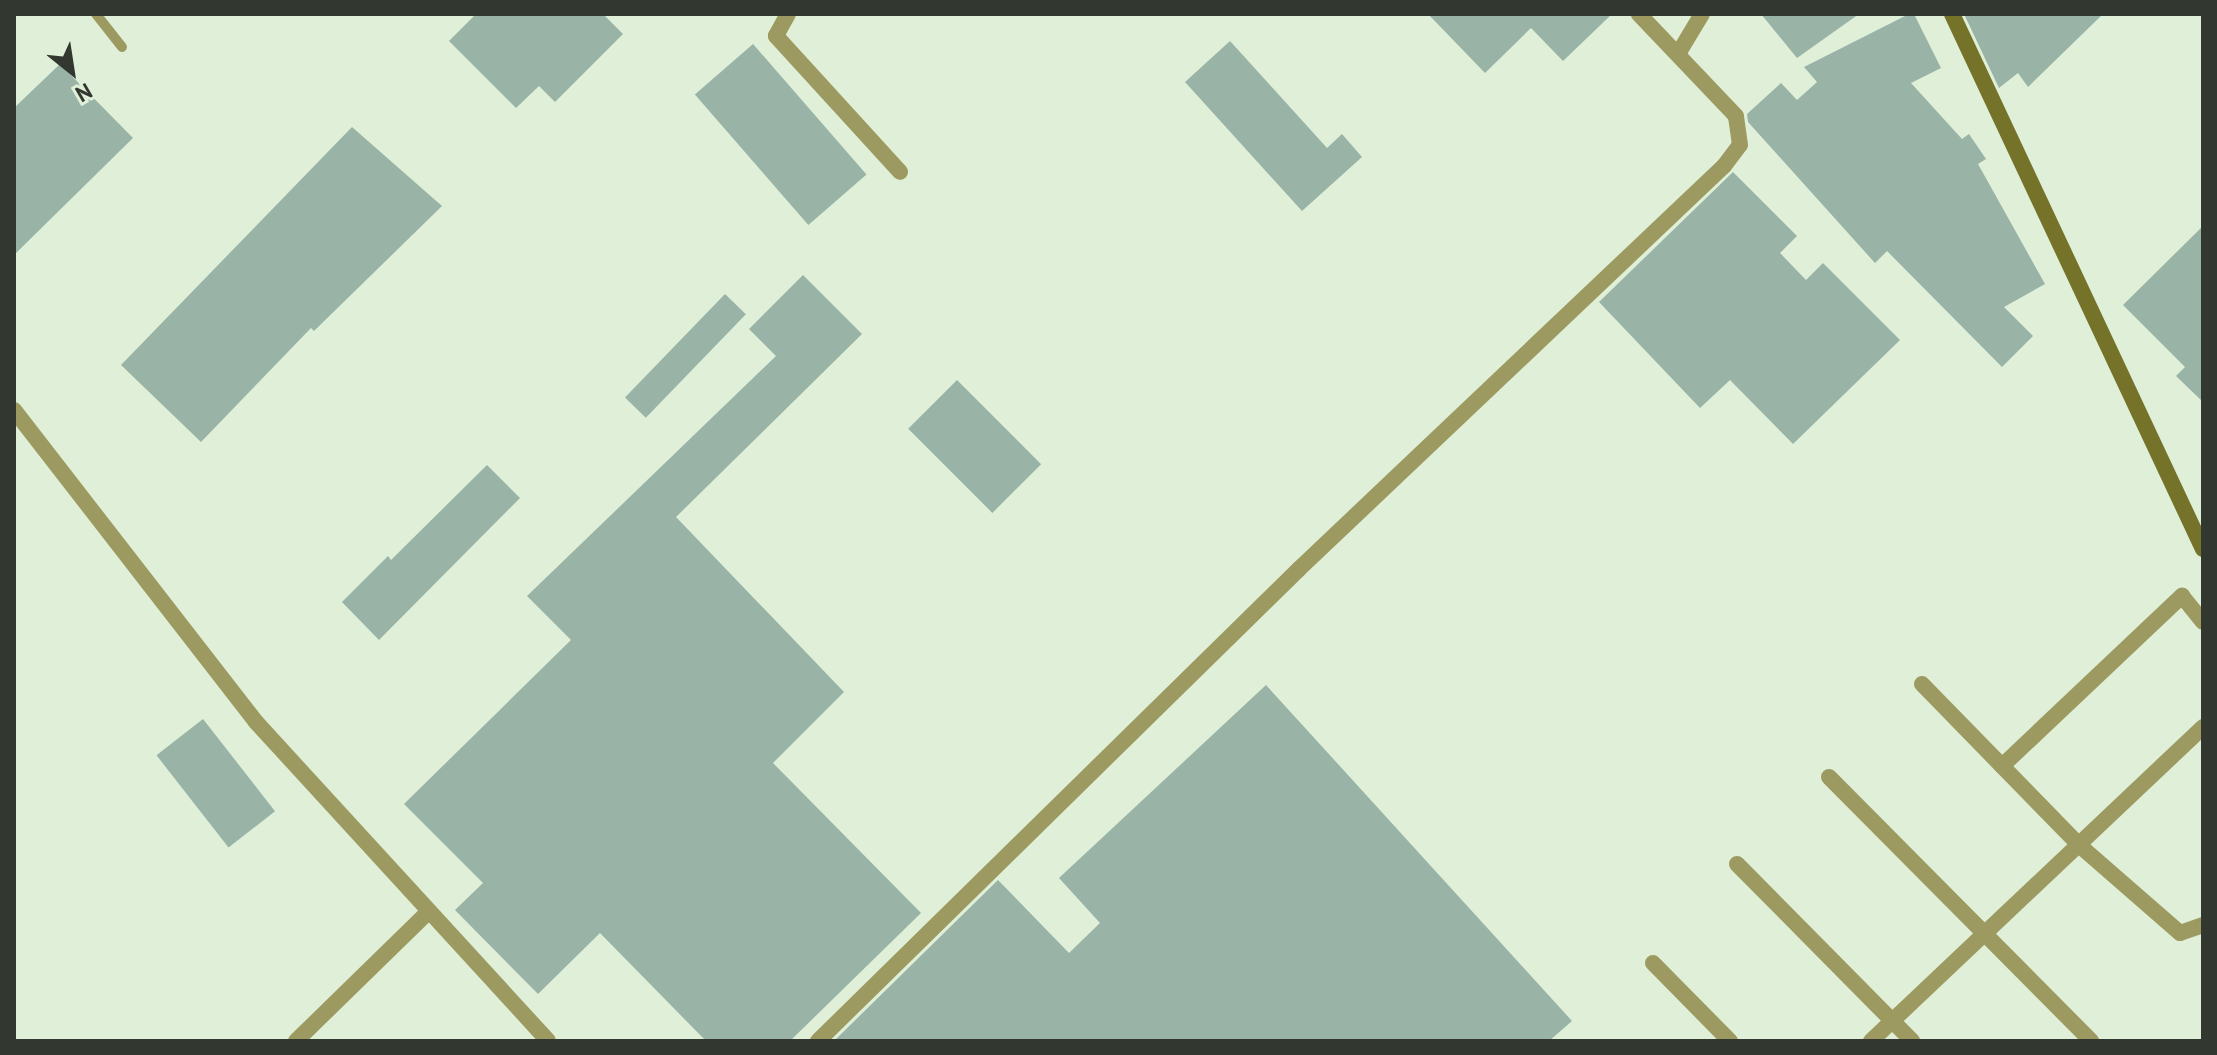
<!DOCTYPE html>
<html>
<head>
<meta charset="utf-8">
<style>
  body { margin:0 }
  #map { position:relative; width:2217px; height:1055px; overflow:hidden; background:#dfefd8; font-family:"PT Sans",sans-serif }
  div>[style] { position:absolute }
  .building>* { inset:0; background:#99b4a7; transform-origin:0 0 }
  .lane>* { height:10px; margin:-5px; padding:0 5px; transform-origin:5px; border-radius:5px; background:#9c9a61 }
  .street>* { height:16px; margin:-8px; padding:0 8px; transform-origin:8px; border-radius:8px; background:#9c9a61 }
  .secondary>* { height:16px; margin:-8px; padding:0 8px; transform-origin:8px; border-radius:8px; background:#75722a }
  span { translate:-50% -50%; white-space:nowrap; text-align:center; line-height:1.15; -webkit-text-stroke:8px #dfefd8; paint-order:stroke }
  .frame { position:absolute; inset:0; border:16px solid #32382f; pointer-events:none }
  .north { position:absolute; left:32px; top:32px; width:80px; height:80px; -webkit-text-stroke:6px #dfefd8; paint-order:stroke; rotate:150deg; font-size:22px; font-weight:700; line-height:32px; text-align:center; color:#32382f }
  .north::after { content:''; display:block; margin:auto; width:28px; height:36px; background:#32382f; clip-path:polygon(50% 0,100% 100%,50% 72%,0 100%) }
</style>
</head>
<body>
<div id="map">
  <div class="building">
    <i style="clip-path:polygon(476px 14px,603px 14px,623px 34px,555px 102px,539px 86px,516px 108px,449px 41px)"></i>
    <i style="clip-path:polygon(1428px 14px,1612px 14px,1563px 61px,1531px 28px,1485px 73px)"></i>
    <i style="clip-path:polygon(1761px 14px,1859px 14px,1797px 58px)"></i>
    <i style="clip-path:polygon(1909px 14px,1914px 14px,1941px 68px,1911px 83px,1962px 139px,1969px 134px,1986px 159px,1978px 164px,2045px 284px,2004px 307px,2033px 336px,2002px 367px,1887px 251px,1875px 263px,1748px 122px,1747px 114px,1781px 83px,1797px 100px,1817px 82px,1804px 67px)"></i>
    <i style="clip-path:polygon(1964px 14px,2103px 14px,2028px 87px,2018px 73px,1999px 88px)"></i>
    <i style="clip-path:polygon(1230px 41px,1327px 148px,1342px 134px,1362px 157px,1302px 211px,1185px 82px)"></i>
    <i style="left:753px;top:44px;width:173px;height:77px;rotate:49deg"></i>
    <i style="clip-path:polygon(60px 64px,133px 138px,14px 255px,14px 108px)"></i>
    <i style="clip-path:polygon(352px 127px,442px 206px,314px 331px,311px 328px,201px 442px,121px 365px)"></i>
    <i style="clip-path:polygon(1733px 172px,1797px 236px,1780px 253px,1806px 280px,1823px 263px,1900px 340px,1793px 444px,1730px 380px,1700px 408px,1599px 302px)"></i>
    <i style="clip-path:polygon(2203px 226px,2203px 402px,2176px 376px,2185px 367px,2123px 305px)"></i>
    <i style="clip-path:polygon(803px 275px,862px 334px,676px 517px,844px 692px,773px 763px,921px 913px,790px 1041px,706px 1041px,600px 933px,538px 994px,455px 910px,483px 883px,404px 804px,571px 640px,527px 596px,776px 356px,749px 329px)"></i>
    <i style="left:725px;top:294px;width:29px;height:144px;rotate:44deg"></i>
    <i style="left:957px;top:380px;width:119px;height:69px;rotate:45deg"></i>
    <i style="clip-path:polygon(487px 465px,520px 498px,379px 640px,342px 602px,388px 556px,391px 560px)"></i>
    <i style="clip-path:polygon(1266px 685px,1572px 1021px,1549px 1041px,834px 1041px,998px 880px,1069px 953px,1100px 923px,1059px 878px)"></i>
    <i style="left:203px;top:719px;width:117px;height:59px;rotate:52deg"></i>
  </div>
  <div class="lane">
    <i style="left:96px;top:14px;width:42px;rotate:51.8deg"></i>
  </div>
  <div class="street">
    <i style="left:788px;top:14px;width:25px;rotate:119deg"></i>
    <i style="left:776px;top:36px;width:184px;rotate:47.6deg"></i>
    <i style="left:1678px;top:54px;width:47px;rotate:-59deg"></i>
    <i style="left:14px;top:410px;width:395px;rotate:52.2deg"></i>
    <i style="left:256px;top:722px;width:432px;rotate:47.5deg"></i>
    <i style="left:1922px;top:684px;width:225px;rotate:45.7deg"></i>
    <i style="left:2079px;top:845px;width:134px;rotate:41.1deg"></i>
    <i style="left:2180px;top:933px;width:24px;rotate:-19deg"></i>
    <i style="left:2002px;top:766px;width:248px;rotate:-43.4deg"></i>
    <i style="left:2182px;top:596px;width:33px;rotate:51deg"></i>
    <i style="left:1829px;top:777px;width:372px;rotate:45.2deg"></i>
    <i style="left:1737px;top:864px;width:249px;rotate:45.3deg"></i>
    <i style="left:1653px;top:963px;width:110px;rotate:45.4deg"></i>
    <i style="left:296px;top:1041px;width:185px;rotate:-44.3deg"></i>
    <i style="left:818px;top:1041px;width:674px;rotate:-44.46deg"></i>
    <i style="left:1299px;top:569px;width:586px;rotate:-43.48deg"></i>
    <i style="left:1724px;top:166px;width:26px;rotate:-53deg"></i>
    <i style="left:1740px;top:145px;width:29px;rotate:-98deg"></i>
    <i style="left:1736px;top:116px;width:141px;rotate:-133.6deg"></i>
    <i style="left:1871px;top:1041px;width:457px;rotate:-43.4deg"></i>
  </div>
  <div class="secondary">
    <i style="left:1952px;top:14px;width:591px;rotate:64.87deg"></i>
  </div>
  <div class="frame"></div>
  <div class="north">N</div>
</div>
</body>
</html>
